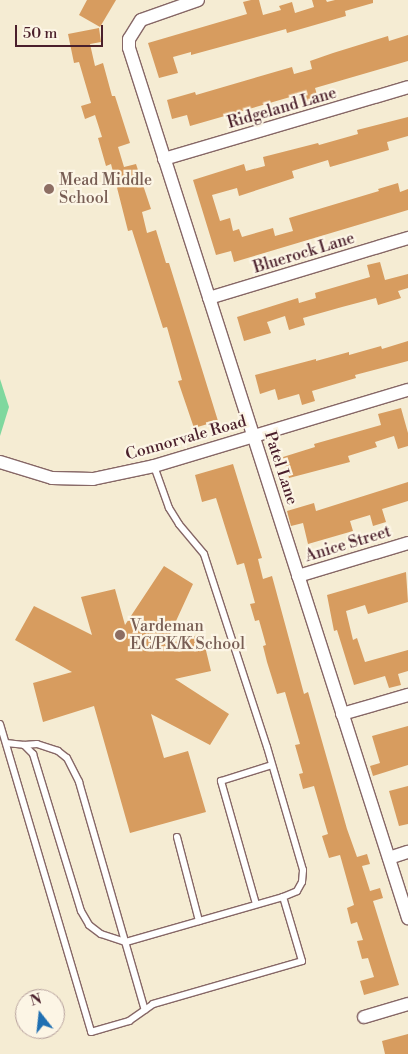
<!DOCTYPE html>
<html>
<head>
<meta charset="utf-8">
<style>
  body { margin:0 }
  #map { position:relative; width:408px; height:1054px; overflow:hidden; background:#f5ecd3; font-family:"Libre Bodoni",serif }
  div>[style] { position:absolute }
  .green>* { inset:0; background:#7fd89e }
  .building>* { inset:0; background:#d79c5f }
  .roads { filter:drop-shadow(1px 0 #866766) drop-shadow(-1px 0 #866766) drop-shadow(0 1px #866766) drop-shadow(0 -1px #866766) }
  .service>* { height:6px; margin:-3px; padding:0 3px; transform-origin:3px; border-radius:3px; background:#fff }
  .minor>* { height:12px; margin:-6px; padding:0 6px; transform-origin:6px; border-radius:6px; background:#fff }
  .dots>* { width:14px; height:14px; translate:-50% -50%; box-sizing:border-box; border:2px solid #fcf5e5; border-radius:50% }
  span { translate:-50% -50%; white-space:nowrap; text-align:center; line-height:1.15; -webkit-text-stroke:4.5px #fcf5e5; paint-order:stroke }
  .street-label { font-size:16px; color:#4a1f2b }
  .education-label { font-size:16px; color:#785e54 }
  .left { translate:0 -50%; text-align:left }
  .north { position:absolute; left:15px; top:989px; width:50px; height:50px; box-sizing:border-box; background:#fcf5e5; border:1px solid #b59f9b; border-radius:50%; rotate:344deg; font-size:14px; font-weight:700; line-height:20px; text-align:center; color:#4a1f2b }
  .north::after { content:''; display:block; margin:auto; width:18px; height:22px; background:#1f6fb2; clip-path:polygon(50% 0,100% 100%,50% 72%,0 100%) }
  .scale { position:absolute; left:15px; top:25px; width:88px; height:22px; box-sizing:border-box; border:2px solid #4a1f2b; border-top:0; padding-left:6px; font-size:15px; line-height:18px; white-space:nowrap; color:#4a1f2b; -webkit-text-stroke:4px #fcf5e5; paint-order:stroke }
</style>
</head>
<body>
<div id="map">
  <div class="green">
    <i style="clip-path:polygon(0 379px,9px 407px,0 436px)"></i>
  </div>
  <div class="building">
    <i style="clip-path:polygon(87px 0,116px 0,100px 27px,79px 15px)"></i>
    <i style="clip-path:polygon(251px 0,259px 0,263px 15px,281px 10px,279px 6px,292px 2px,295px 13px,314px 7px,312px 0,326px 0,327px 2px,335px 0,373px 0,373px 3px,345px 11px,346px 16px,287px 33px,286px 29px,191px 55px,191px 52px,173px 57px,178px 73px,159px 78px,148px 43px,247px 14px,243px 2px)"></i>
    <i style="clip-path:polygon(99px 28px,101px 42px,90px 44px,95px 66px,103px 63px,112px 96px,115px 96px,130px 143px,118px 147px,124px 167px,136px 164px,151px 209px,142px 212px,147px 233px,156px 230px,166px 263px,169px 263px,218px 421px,194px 428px,178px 381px,182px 380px,167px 327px,163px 328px,132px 230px,128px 231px,111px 164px,106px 166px,98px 138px,102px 137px,95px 115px,85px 119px,81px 106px,91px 103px,79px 62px,74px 63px,68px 34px)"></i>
    <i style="clip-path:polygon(408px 35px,408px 61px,315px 88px,318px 98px,307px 101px,304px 93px,190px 126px,187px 115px,172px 119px,167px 100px,195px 92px,196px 95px,292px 67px,294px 74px,312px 69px,310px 61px,333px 53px,388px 36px,389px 41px)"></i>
    <i style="clip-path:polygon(408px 117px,408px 136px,387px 142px,389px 150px,330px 167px,328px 160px,292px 171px,294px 178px,239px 196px,237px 188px,212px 195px,220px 221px,230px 218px,233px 231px,239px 229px,242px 237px,273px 228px,275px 236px,293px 231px,289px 218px,379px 191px,378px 189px,398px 183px,400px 192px,408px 189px,408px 210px,234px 262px,231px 251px,216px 255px,193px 180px,244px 164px,246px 171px,265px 166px,263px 157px,318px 143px,319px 145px,358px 134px,357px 130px)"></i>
    <i style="clip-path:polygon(380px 262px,385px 280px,408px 274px,408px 288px,398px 291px,401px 298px,378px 305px,376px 298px,342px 307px,303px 318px,305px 325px,289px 330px,285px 316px,267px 322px,271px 333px,244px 341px,237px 317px,298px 298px,299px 303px,316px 298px,315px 293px,370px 277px,367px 265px)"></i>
    <i style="clip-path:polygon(408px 341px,408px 361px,355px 375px,356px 378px,312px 391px,315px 401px,302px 405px,299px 394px,278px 400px,275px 389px,260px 394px,255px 375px,316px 359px,316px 361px,349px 352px,349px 355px,381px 346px,382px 349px)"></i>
    <i style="clip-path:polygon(401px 408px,408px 433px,408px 446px,398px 449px,394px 436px,375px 442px,377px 447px,348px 456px,350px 462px,289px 478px,283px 457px,315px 447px,314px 444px,381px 425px,378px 414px)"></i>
    <i style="clip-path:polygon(233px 464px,262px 558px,258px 559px,263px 579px,272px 576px,304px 694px,308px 692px,347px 829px,357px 857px,367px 854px,370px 864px,362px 866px,370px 891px,380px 888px,383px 898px,373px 901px,399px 985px,364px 995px,360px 981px,374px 977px,368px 958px,362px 959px,357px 941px,363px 940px,357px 922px,351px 924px,347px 908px,354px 905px,340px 855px,329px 858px,322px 836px,328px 834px,314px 786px,303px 789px,299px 774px,303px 773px,295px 745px,300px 744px,285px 692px,277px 694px,267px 662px,263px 646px,266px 645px,259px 620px,255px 621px,250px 604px,255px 603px,244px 563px,237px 565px,216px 498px,202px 502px,195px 475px)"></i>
    <i style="clip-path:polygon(408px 482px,408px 501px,382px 509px,386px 522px,373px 526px,370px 515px,350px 521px,353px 531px,308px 544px,303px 523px,291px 526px,287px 511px,314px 503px,316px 511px)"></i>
    <i style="clip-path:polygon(164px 566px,193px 584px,165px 645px,202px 634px,211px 671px,175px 679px,229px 714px,210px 745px,151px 714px,164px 758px,188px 751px,206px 812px,130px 833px,94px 706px,43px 722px,33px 683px,72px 672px,15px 640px,34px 606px,92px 635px,81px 597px,115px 589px,125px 625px)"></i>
    <i style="clip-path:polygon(406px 572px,408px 602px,368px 614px,365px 605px,346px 611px,353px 640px,357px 638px,365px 662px,408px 650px,408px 671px,398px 674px,401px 685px,389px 688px,385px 676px,354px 685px,337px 630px,334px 631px,327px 595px)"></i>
    <i style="clip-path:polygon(408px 726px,408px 765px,373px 776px,370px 766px,380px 763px,372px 736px)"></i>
    <i style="clip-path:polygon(408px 786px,408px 824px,399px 826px,389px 791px)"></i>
    <i style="clip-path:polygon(408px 1034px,408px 1054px,385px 1054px,382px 1041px)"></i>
  </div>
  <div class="roads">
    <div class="service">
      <i style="left:0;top:724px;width:321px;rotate:73.5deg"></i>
      <i style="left:91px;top:1032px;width:40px;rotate:-16deg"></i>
      <i style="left:129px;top:1021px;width:29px;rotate:-35deg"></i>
      <i style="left:153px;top:1004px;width:155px;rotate:-16.1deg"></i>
      <i style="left:302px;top:961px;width:67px;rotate:-106.5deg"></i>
      <i style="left:283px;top:897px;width:15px;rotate:-23deg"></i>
      <i style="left:297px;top:891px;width:10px;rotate:-61deg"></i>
      <i style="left:302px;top:882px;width:12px;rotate:-85deg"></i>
      <i style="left:303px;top:870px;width:128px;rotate:-106.3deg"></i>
      <i style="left:267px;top:747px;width:203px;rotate:-108.1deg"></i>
      <i style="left:204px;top:554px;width:39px;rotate:-130deg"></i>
      <i style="left:179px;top:524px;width:19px;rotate:-122deg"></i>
      <i style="left:169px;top:508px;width:45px;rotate:-109.7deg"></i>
      <i style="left:6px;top:743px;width:18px;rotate:6deg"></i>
      <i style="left:24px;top:745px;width:13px;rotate:45deg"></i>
      <i style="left:33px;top:754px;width:164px;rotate:73deg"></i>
      <i style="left:81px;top:911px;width:16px;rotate:60deg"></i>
      <i style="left:89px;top:925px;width:15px;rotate:37deg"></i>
      <i style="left:101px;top:934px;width:26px;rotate:18deg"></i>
      <i style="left:126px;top:942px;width:163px;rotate:-16deg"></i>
      <i style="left:24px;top:745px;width:13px;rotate:-4deg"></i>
      <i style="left:37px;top:744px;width:22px;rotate:18deg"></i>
      <i style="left:58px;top:751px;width:11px;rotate:38deg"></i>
      <i style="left:67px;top:758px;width:27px;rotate:63deg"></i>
      <i style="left:79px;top:782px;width:237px;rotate:73.9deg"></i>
      <i style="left:177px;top:837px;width:87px;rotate:75.3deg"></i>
      <i style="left:256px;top:904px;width:128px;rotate:-105.9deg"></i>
      <i style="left:221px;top:781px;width:53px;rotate:-17.4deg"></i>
    </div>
    <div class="minor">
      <i style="left:198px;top:0;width:60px;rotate:160.7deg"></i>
      <i style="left:141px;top:20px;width:22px;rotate:122deg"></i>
      <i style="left:129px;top:39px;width:9px;rotate:90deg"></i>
      <i style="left:129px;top:48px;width:914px;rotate:72.22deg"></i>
      <i style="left:164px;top:159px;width:254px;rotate:-16.4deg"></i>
      <i style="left:209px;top:298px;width:208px;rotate:-16.8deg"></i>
      <i style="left:0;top:462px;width:54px;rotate:17.1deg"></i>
      <i style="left:52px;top:478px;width:41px;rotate:1.4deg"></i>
      <i style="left:93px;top:479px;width:62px;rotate:-12deg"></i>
      <i style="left:154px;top:466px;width:265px;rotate:-16.7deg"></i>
      <i style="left:298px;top:576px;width:115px;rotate:-16.7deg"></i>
      <i style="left:342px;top:714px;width:69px;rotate:-16.1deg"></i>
      <i style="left:389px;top:858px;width:20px;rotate:-18deg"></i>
      <i style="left:364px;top:1017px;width:46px;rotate:-16.5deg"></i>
    </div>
  </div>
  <div class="dots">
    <i style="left:49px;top:189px;background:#8d6e63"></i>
    <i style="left:120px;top:635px;background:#8d6e63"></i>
  </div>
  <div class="street-label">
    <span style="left:282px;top:108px;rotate:-16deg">Ridgeland Lane</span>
    <span style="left:304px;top:253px;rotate:-17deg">Bluerock Lane</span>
    <span style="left:186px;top:438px;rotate:-16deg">Connorvale Road</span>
    <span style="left:281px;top:468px;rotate:72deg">Patel Lane</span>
    <span style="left:348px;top:544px;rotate:-17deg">Anice Street</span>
  </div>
  <div class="education-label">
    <span class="left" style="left:59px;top:189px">Mead Middle<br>School</span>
    <span class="left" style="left:130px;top:635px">Vardeman<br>EC/PK/K School</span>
  </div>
  <div class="north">N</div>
  <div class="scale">50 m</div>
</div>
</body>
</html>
